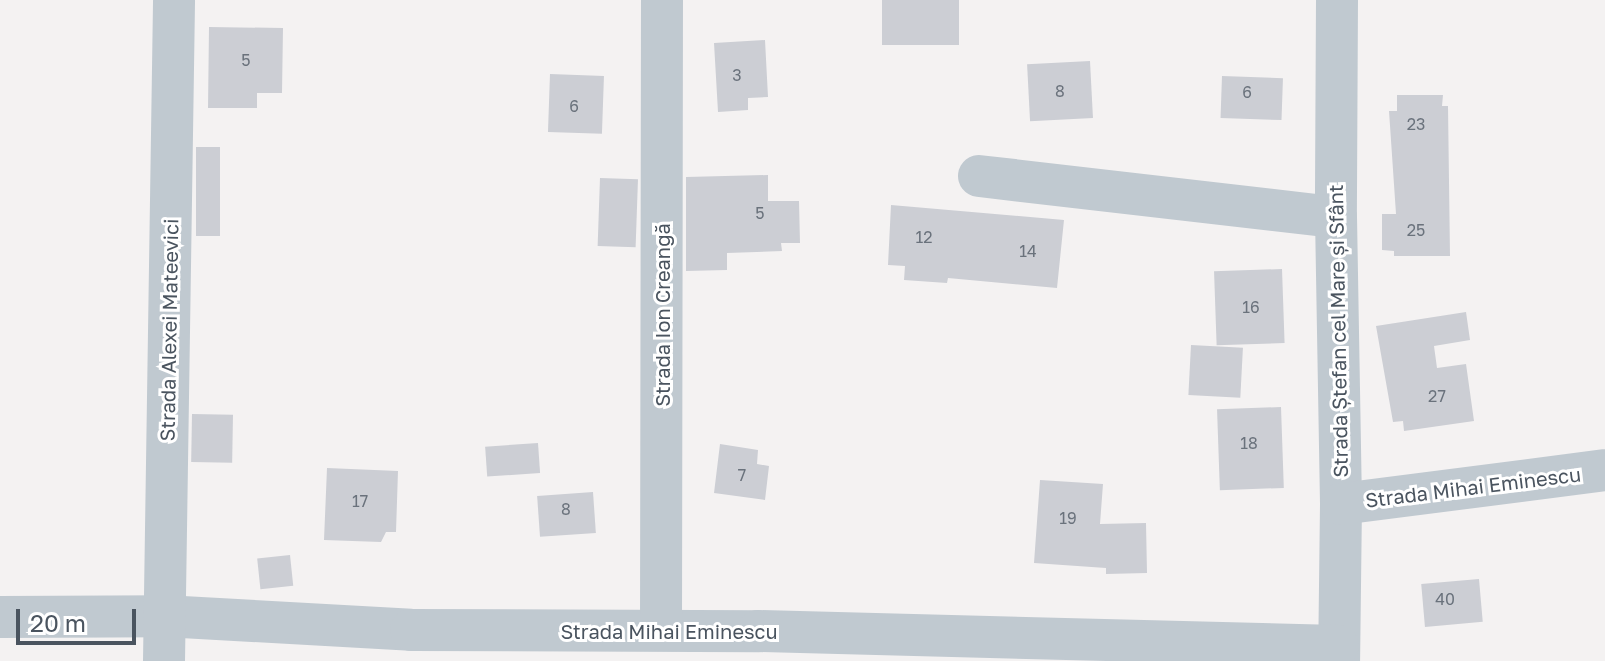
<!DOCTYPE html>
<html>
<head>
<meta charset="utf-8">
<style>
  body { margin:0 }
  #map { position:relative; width:1605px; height:661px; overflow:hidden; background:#f4f2f2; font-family:"Golos Text",sans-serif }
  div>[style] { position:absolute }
  .building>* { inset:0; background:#ccced4; transform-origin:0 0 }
  .minor>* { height:42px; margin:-21px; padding:0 21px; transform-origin:21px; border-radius:21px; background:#c0c9d0 }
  span { translate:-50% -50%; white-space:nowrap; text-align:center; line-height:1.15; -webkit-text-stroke:6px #fff; paint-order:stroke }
  .number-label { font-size:16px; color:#6a727c }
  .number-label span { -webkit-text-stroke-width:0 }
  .street-label { font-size:20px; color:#4a545f }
  .scale { position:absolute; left:16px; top:609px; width:120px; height:36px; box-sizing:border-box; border:4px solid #4a545f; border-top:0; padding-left:10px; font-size:24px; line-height:28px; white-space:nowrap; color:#4a545f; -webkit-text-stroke:6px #fff; paint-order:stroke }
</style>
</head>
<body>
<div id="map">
  <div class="building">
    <i style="left:882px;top:0;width:77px;height:45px"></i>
    <i style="clip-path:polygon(209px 27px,283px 28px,282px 93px,257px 93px,257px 108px,208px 108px)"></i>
    <i style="clip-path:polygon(765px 40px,768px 97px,748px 98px,748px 110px,718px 112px,714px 43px)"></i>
    <i style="left:1090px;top:61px;width:57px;height:63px;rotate:87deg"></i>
    <i style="left:550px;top:74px;width:54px;height:58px;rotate:2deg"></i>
    <i style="left:1222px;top:76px;width:61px;height:42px;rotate:2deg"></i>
    <i style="clip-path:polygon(1397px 95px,1443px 95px,1442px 106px,1448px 106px,1450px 256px,1394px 256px,1394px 251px,1382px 250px,1382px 214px,1396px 214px,1389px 111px,1397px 111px)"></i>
    <i style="left:196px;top:147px;width:24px;height:89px"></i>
    <i style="clip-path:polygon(768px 175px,768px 201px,799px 201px,800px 243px,781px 243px,782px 251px,727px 253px,727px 270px,686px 271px,686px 177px)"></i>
    <i style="left:600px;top:178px;width:38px;height:68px;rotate:2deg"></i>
    <i style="clip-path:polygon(891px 205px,1064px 220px,1057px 288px,948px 278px,947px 283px,904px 280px,905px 266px,888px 265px)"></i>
    <i style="left:1282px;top:269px;width:74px;height:68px;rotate:88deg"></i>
    <i style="clip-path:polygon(1466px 312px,1470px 340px,1434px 346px,1437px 368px,1466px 364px,1474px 421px,1404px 431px,1403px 421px,1393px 422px,1376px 326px)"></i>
    <i style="left:1191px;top:345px;width:52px;height:50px;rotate:3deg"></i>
    <i style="left:1281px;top:407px;width:81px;height:64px;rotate:88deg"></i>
    <i style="left:192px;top:414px;width:41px;height:48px;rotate:1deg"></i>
    <i style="left:538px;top:443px;width:30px;height:53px;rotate:86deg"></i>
    <i style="clip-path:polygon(720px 444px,758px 450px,757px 464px,769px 466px,765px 500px,714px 493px)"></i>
    <i style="clip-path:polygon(327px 468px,398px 471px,396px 532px,386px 532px,381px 542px,324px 540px)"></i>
    <i style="clip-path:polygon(1040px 480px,1103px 484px,1100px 524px,1146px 523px,1147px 573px,1106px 574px,1106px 568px,1034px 563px)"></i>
    <i style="left:593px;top:492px;width:41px;height:56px;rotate:86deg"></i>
    <i style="left:290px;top:555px;width:31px;height:33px;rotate:84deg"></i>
    <i style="left:1479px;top:579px;width:43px;height:58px;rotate:85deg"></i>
  </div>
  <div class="minor">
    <i style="left:1337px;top:0;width:217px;rotate:90.3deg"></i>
    <i style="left:1336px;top:217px;width:287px;rotate:89deg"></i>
    <i style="left:1341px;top:504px;width:157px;rotate:90.7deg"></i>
    <i style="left:979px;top:176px;width:359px;rotate:6.6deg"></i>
    <i style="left:1341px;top:504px;width:266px;rotate:-7.3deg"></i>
    <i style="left:0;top:617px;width:164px;rotate:-0.3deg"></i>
    <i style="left:164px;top:616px;width:247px;rotate:3.2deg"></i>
    <i style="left:411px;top:630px;width:347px;rotate:0.2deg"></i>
    <i style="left:758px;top:631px;width:580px;rotate:1.48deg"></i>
    <i style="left:661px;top:630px;width:630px;rotate:-89.91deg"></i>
    <i style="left:164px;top:661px;width:661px;rotate:-89.13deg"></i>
  </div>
  <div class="number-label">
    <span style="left:246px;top:60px">5</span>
    <span style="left:737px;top:75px">3</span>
    <span style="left:1060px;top:91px">8</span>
    <span style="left:1247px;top:92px">6</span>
    <span style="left:574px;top:106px">6</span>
    <span style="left:1416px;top:124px">23</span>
    <span style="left:760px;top:213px">5</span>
    <span style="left:1416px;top:230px">25</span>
    <span style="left:924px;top:237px">12</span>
    <span style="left:1028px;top:251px">14</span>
    <span style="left:1251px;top:307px">16</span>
    <span style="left:1437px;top:396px">27</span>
    <span style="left:1249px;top:443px">18</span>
    <span style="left:742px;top:475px">7</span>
    <span style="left:360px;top:501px">17</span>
    <span style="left:566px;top:509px">8</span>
    <span style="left:1068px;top:518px">19</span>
    <span style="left:1445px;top:599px">40</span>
  </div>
  <div class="street-label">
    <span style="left:662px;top:315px;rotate:-90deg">Strada Ion Creangă</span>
    <span style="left:169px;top:330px;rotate:-89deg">Strada Alexei Mateevici</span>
    <span style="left:1338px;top:331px;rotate:-91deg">Strada Ștefan cel Mare și Sfânt</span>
    <span style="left:1473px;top:487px;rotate:-7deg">Strada Mihai Eminescu</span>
    <span style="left:669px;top:631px">Strada Mihai Eminescu</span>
  </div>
  <div class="scale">20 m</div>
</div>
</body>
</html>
